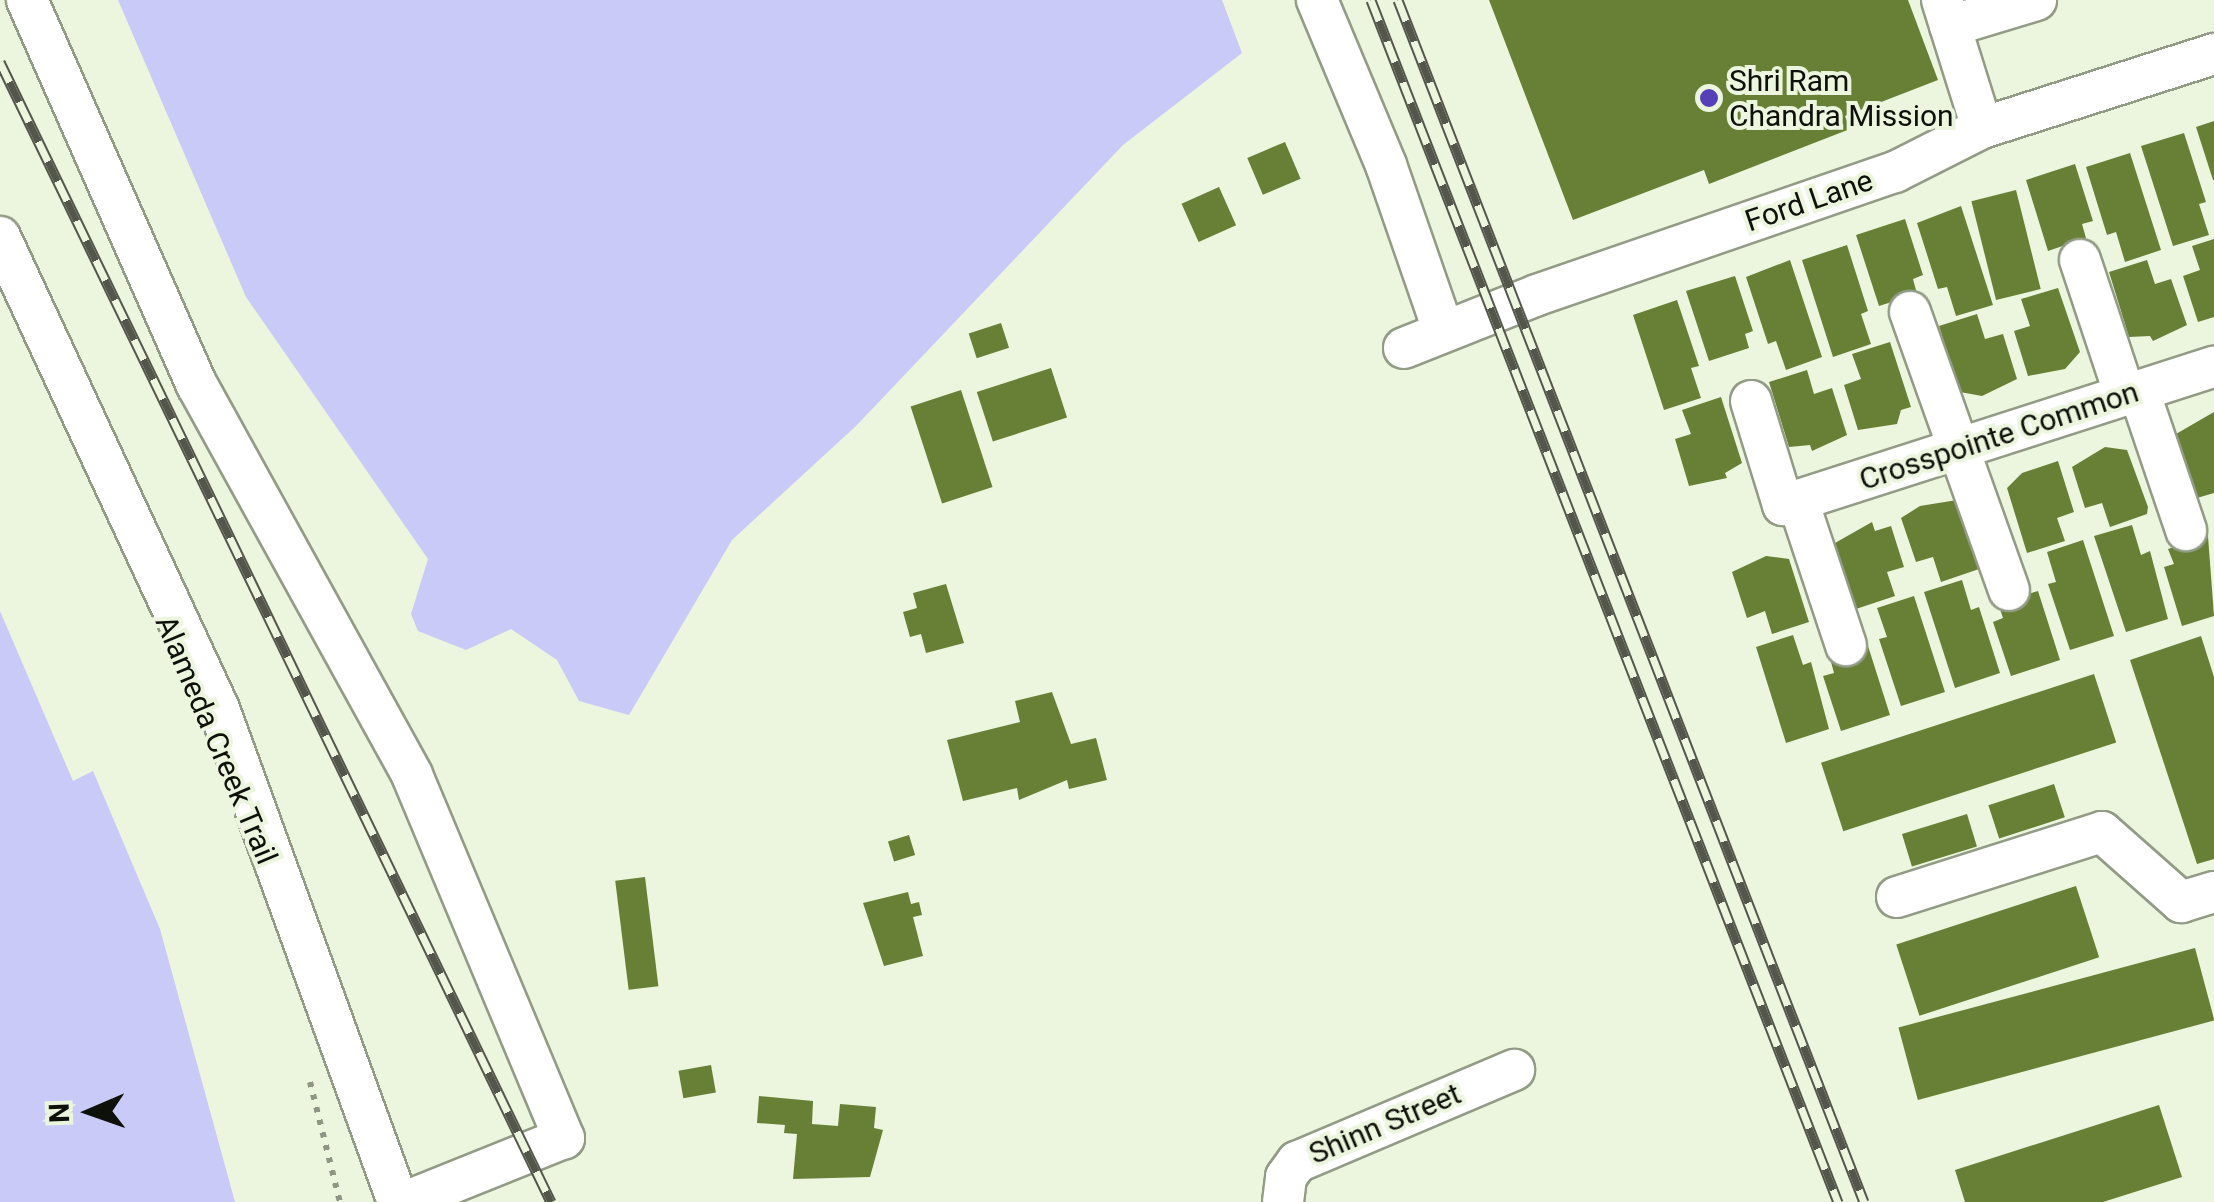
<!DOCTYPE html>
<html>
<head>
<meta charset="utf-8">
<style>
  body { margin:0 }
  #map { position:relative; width:2214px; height:1202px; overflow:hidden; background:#ecf5de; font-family:Roboto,sans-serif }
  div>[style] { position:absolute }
  .water>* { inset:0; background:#cacaf8 }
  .building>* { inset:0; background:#688035; transform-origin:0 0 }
  .path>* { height:6px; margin-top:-3px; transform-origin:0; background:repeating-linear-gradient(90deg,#8e9584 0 5px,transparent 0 13px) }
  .roads { filter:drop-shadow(2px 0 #929b86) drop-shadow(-2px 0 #929b86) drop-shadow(0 2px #929b86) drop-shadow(0 -2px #929b86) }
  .minor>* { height:40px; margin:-20px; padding:0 20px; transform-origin:20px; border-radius:20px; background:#fff }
  .rail>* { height:11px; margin-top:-5.5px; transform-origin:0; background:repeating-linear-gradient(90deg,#ecf5de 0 22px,#53574b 0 44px); box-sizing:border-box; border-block:2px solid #53574b }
  .dots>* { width:28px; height:28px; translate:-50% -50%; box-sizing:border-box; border:5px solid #ecf5de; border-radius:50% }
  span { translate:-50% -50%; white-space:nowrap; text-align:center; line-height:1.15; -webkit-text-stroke:8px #ecf5de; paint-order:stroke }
  .poi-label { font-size:30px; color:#0e1109 }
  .left { translate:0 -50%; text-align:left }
  .street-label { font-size:30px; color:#0e1109 }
  .north { position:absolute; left:40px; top:1062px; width:100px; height:100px; -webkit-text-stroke:8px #ecf5de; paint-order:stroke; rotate:268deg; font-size:28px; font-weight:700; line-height:40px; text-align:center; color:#0e1109 }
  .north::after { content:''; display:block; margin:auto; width:35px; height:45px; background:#0e1109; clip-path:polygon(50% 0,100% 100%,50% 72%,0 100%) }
</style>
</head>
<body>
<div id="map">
  <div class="water">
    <i style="clip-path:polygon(118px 0,1222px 0,1242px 53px,1123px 145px,856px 426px,732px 540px,629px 715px,579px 701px,557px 660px,511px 629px,466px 650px,418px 631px,411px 614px,428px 559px,246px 297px)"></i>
    <i style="clip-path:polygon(0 611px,73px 781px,93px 771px,160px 929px,235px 1202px,0 1202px)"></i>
  </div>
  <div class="building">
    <i style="clip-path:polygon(1489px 0,1908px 0,1938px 80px,1845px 116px,1850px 129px,1709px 184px,1704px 170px,1573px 220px)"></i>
    <i style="clip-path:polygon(2214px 121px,2214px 180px,2213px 180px,2196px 127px)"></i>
    <i style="clip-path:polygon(2184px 133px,2206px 202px,2199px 204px,2209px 235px,2173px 246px,2141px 146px)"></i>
    <i style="left:1285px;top:142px;width:40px;height:41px;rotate:67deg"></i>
    <i style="clip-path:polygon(2130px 153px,2161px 250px,2125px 262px,2116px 232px,2107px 235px,2086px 167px)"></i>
    <i style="clip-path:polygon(2075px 164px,2093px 221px,2082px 224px,2086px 238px,2048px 251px,2026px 180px)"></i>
    <i style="left:1219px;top:187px;width:42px;height:41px;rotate:66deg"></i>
    <i style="left:2016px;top:190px;width:102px;height:46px;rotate:76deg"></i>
    <i style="clip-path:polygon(1961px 206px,1993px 305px,1956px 316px,1947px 287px,1938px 289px,1917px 223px)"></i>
    <i style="clip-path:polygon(1905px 219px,1923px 275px,1913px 279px,1917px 294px,1879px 306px,1856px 235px)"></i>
    <i style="clip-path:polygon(2214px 239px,2214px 317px,2198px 322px,2183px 276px,2200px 270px,2192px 246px)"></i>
    <i style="clip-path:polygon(1847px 245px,1868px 311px,1861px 314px,1871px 344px,1833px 357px,1802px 260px)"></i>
    <i style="clip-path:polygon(1790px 260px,1822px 357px,1786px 370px,1776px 341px,1768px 344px,1746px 277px)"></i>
    <i style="clip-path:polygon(2147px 260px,2155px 284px,2171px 279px,2187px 325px,2153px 341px,2150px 336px,2129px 337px,2109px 272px)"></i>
    <i style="clip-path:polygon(1735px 276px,1753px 331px,1745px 334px,1749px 348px,1709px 361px,1686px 291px)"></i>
    <i style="clip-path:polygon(2058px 288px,2080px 352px,2065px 369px,2028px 376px,2014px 331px,2030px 326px,2021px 299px)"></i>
    <i style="clip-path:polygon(1677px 300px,1699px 366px,1691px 368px,1701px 398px,1664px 410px,1633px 315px)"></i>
    <i style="clip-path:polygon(1977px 314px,1985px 339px,2003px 334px,2017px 379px,1982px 396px,1960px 392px,1939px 326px)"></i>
    <i style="left:1001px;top:323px;width:26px;height:34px;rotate:72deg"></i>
    <i style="clip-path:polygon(1890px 342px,1911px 407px,1901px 410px,1897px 424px,1858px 430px,1844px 385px,1861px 379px,1852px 354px)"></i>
    <i style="left:1051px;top:368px;width:52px;height:78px;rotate:72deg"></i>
    <i style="clip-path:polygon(1807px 370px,1814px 394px,1832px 388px,1847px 435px,1812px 451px,1810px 445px,1789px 447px,1769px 382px)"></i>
    <i style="left:961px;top:390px;width:102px;height:53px;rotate:72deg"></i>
    <i style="clip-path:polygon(1721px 397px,1742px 463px,1725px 473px,1727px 478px,1689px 486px,1675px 439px,1691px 434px,1682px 410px)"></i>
    <i style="clip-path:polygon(2214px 412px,2214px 493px,2197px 498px,2176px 434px)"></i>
    <i style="clip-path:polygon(2105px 447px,2127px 450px,2148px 507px,2147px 514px,2110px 527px,2102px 503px,2085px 508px,2072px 467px)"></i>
    <i style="clip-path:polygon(2058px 461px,2074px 512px,2057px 518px,2065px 541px,2027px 553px,2007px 488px,2022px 473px)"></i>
    <i style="clip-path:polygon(1957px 500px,1979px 569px,1941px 582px,1933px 557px,1916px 562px,1901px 518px,1920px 506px)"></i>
    <i style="clip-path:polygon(1872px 522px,1875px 531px,1891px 526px,1904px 567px,1887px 572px,1895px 596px,1856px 609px,1835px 543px)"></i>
    <i style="clip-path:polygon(2132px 525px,2141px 555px,2150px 551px,2168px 619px,2126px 632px,2094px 536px)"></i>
    <i style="clip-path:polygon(2208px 536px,2214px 616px,2182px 626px,2164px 567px,2174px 564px,2168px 549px)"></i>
    <i style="clip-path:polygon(2083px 540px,2114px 636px,2070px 650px,2048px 584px,2056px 582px,2047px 552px)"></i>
    <i style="clip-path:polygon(1766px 556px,1789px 559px,1809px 622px,1772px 634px,1765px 611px,1747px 618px,1732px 572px)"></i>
    <i style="clip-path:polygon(1962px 580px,1971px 610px,1979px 607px,2000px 673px,1955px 688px,1924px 592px)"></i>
    <i style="clip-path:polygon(946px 584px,964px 643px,926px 653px,921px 634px,910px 637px,903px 612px,917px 608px,913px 593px)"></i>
    <i style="clip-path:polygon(2038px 591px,2060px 660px,2011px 676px,1993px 622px,2003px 618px,1998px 603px)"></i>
    <i style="clip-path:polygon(1914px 596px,1945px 692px,1901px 706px,1879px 639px,1887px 637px,1877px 608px)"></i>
    <i style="clip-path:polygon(1793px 635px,1803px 665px,1811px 662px,1829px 729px,1786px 743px,1756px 647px)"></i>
    <i style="clip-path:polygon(2201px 636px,2214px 677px,2214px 859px,2197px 864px,2130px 660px)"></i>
    <i style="clip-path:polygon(1868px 646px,1890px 715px,1841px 731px,1823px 676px,1834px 673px,1830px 658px)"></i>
    <i style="left:2094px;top:674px;width:72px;height:287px;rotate:72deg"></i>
    <i style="clip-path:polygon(1052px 692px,1071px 744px,1096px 738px,1107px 780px,1069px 789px,1067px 780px,1019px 800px,1017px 788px,963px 801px,947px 740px,1020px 722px,1015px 701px)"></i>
    <i style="left:2054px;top:784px;width:35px;height:69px;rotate:72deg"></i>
    <i style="left:1967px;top:814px;width:34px;height:68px;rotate:73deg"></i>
    <i style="left:909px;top:835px;width:21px;height:22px;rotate:73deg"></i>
    <i style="left:645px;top:877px;width:110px;height:30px;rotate:83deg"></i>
    <i style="left:2076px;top:886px;width:75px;height:189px;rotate:72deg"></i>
    <i style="clip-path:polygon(908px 892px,911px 904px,919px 902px,922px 915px,913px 917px,923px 956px,884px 966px,863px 903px)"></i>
    <i style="left:2195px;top:948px;width:75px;height:307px;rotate:75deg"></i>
    <i style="left:711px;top:1065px;width:28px;height:33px;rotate:80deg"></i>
    <i style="clip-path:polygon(759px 1096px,813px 1101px,812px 1124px,838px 1126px,840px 1104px,876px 1107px,874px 1128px,883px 1130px,870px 1177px,793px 1179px,797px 1134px,784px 1133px,785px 1125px,757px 1123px)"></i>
    <i style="clip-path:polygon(2159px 1105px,2182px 1177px,2103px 1202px,1965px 1202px,1955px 1170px)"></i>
  </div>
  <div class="path">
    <i style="left:310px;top:1082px;width:124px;rotate:76deg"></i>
  </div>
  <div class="roads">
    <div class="minor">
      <i style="left:27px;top:0;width:421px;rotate:66.2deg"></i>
      <i style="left:197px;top:385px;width:445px;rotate:61.1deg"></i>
      <i style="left:412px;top:775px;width:394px;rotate:67.3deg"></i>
      <i style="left:564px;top:1138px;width:171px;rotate:158.1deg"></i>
      <i style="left:1317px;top:0;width:179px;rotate:67.3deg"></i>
      <i style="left:1386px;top:165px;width:175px;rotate:70.9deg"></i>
      <i style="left:1942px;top:0;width:134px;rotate:72.6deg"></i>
      <i style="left:1950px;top:26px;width:90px;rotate:-16.8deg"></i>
      <i style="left:0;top:237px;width:520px;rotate:65.11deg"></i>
      <i style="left:219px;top:709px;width:524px;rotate:70.04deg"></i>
      <i style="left:2080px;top:260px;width:142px;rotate:71.6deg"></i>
      <i style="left:1910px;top:312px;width:295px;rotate:70.4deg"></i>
      <i style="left:1404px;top:348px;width:143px;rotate:-21.7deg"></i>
      <i style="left:1537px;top:295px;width:379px;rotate:-19deg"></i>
      <i style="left:1895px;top:172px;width:97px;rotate:-26.8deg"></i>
      <i style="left:1982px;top:128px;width:244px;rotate:-17.7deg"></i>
      <i style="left:2139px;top:391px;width:147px;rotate:71.3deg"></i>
      <i style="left:1751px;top:401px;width:109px;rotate:72.9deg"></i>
      <i style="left:1783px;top:505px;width:453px;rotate:-17.8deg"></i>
      <i style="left:1798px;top:501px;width:152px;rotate:71.6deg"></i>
      <i style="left:1897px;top:897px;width:215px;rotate:-17.6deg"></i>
      <i style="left:2102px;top:832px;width:106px;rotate:41.5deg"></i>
      <i style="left:2181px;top:902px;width:34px;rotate:-17deg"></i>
      <i style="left:1283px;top:1202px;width:25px;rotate:-83deg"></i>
      <i style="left:1286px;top:1177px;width:19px;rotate:-54deg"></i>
      <i style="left:1297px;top:1162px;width:236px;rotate:-23deg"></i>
    </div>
  </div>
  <div class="rail">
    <i style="left:1371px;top:0;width:1290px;rotate:68.77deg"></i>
    <i style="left:1398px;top:0;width:1289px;rotate:68.81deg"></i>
    <i style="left:0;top:62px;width:1266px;rotate:64.2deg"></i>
  </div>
  <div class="dots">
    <i style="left:1709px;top:98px;background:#5640b8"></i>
  </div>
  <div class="poi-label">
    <span class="left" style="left:1729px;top:98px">Shri Ram<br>Chandra Mission</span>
  </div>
  <div class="street-label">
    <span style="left:1809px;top:201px;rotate:-19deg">Ford Lane</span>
    <span style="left:1999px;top:436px;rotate:-18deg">Crosspointe Common</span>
    <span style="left:216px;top:740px;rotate:67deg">Alameda Creek Trail</span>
    <span style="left:1385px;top:1124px;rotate:-23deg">Shinn Street</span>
  </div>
  <div class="north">N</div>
</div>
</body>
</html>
